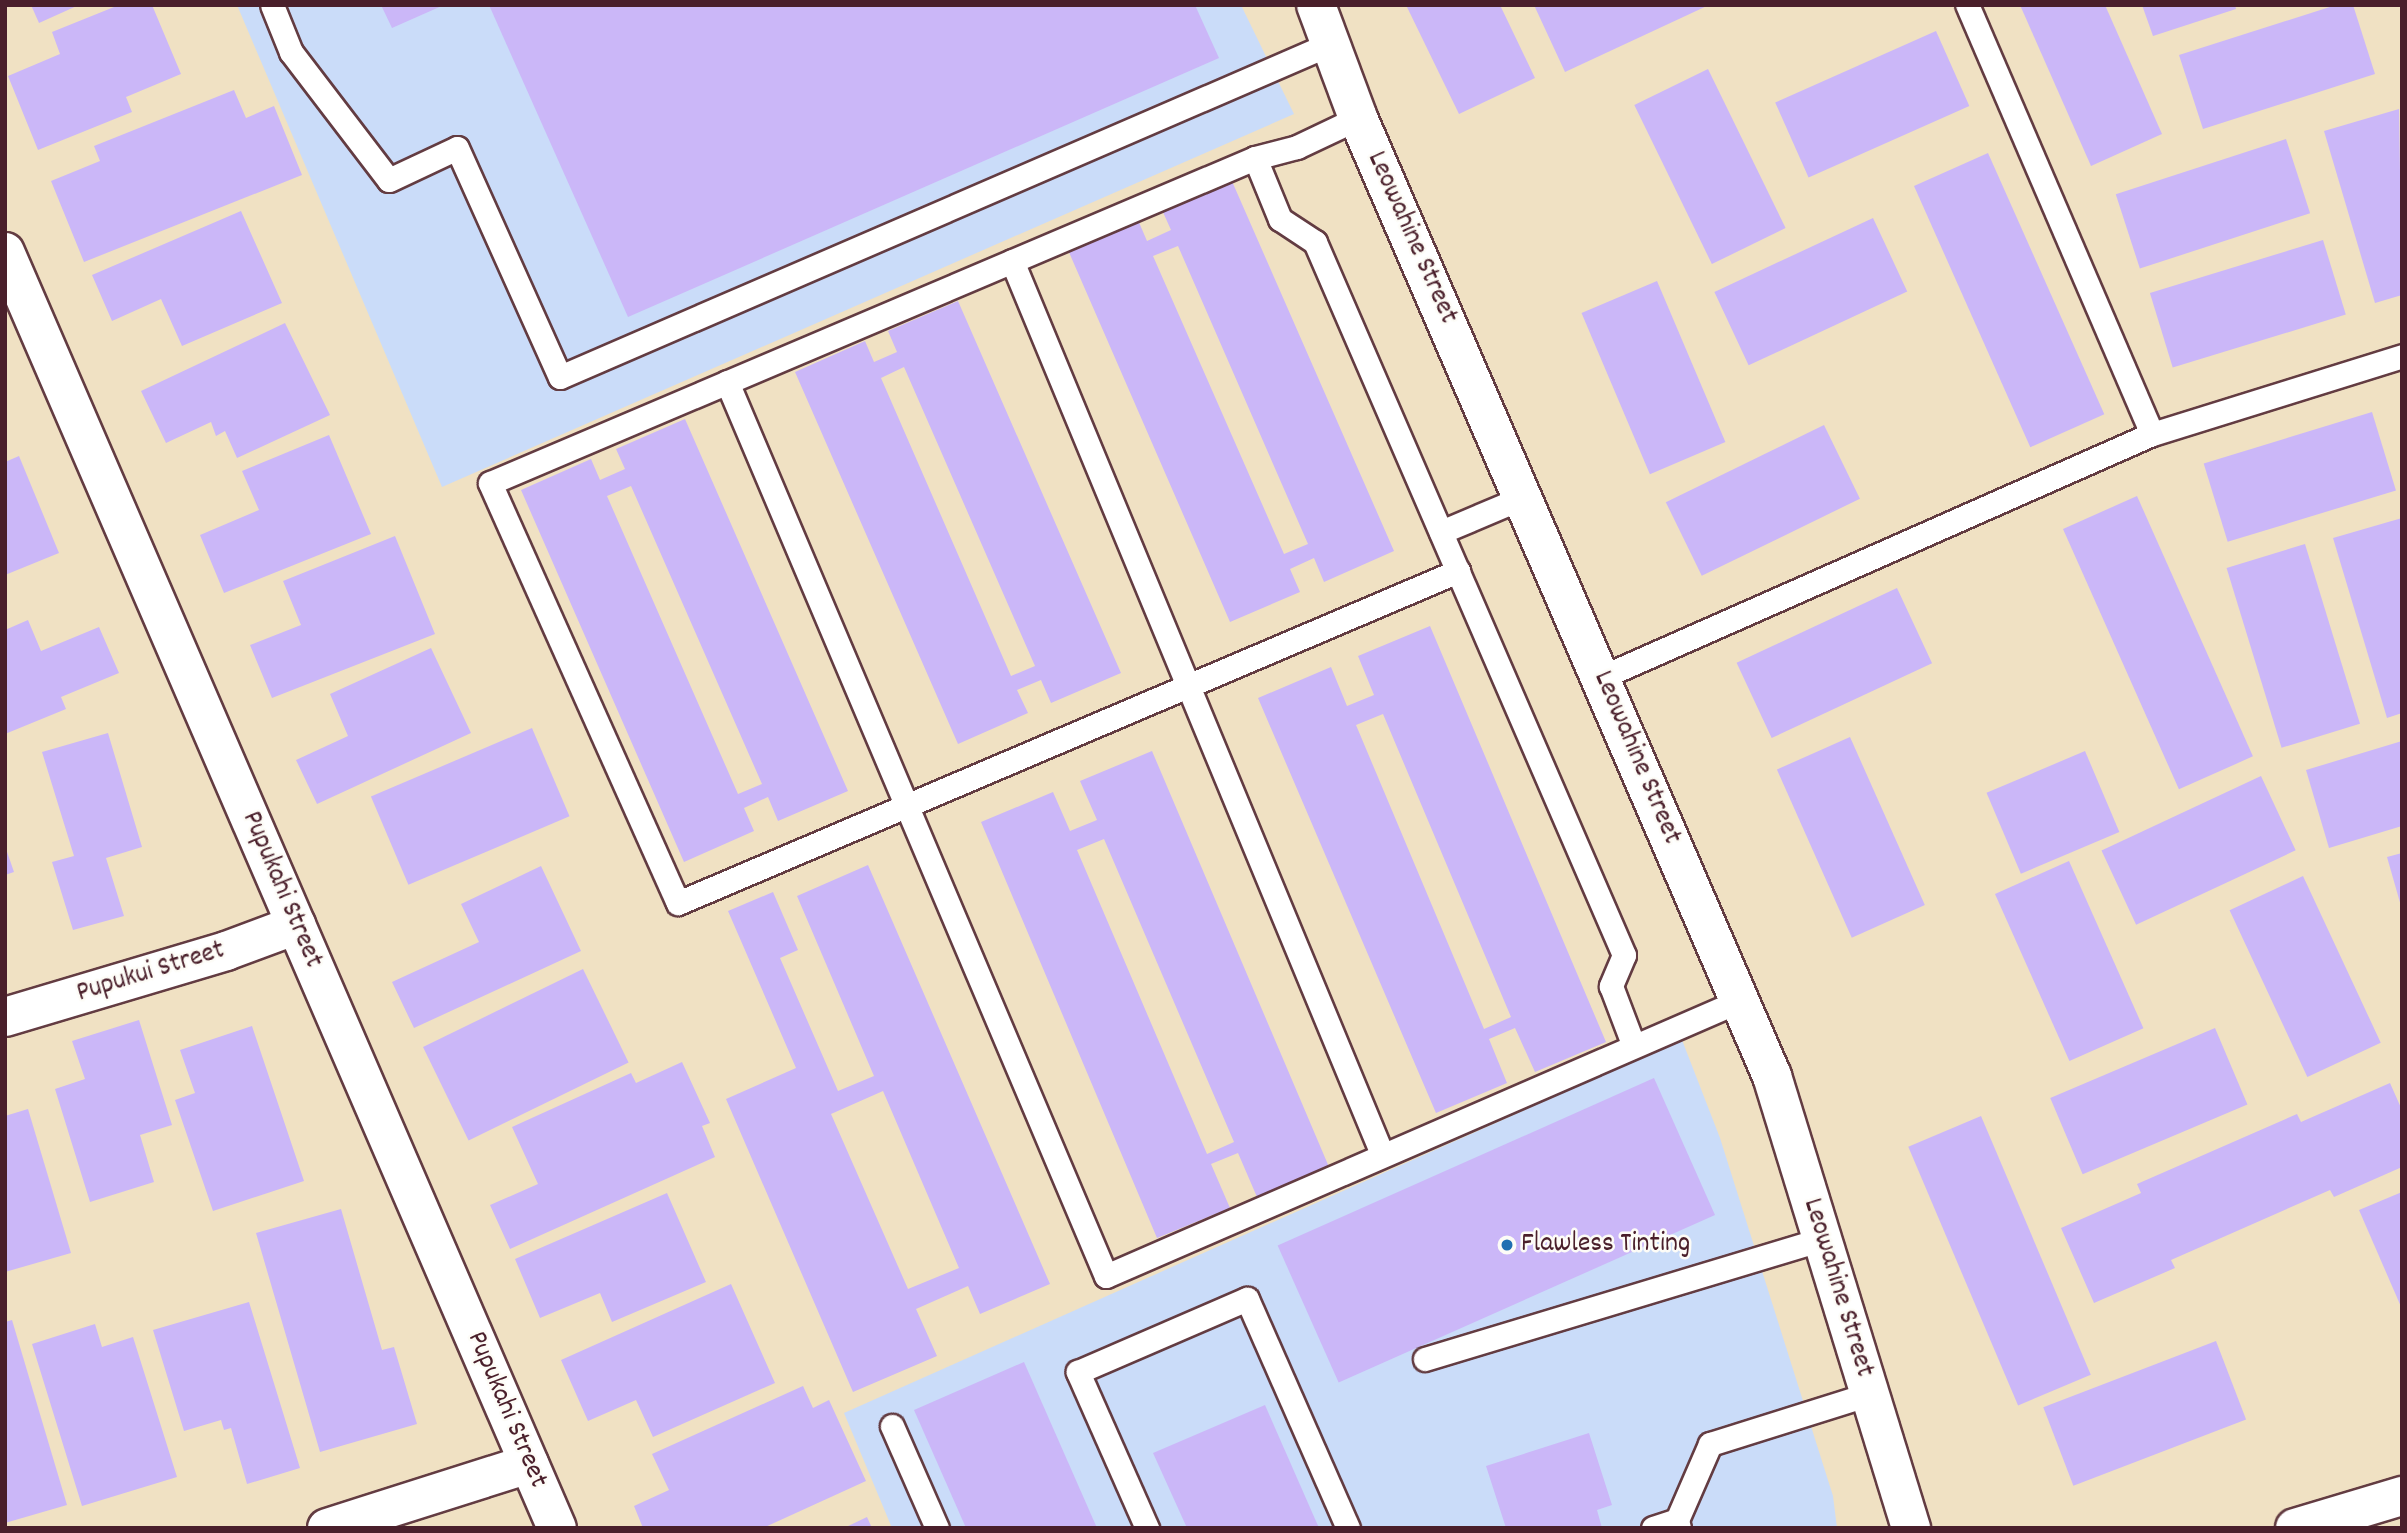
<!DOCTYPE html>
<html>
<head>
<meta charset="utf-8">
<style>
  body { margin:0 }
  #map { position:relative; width:2407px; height:1533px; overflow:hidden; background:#f0e1c3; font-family:Dekko,sans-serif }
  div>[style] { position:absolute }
  .built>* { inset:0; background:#cadcf9 }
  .building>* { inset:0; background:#cbb7f8; transform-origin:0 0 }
  .roads { filter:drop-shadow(2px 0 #633c42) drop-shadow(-2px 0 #633c42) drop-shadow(0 2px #633c42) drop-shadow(0 -2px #633c42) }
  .service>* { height:23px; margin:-11.5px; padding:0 11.5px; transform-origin:11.5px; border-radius:11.5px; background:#fff }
  .minor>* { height:38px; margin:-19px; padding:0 19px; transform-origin:19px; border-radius:19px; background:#fff }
  .tertiary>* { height:38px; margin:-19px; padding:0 19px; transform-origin:19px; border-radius:19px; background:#fff }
  .dots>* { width:19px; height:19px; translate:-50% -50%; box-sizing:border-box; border:4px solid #fdfcf7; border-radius:50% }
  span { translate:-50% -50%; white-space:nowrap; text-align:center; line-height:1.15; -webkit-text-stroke:5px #fdfcf7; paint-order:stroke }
  .street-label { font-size:28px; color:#4a1f2b }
  .poi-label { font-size:28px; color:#4a1f2b }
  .left { translate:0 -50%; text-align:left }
  .frame { position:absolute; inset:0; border:7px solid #4a1f2b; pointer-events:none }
</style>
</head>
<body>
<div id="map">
  <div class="built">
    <i style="clip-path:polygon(237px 5px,1241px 5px,1294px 114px,442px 487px)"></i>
    <i style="clip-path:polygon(1682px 1040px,1720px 1138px,1833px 1496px,1837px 1528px,892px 1528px,844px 1413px)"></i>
  </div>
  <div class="building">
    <i style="clip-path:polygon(31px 5px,79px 5px,39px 23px)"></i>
    <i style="clip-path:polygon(119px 5px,152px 5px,181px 74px,126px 97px,132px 112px,38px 150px,8px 76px,60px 54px,52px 32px)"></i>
    <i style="clip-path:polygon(381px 5px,444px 5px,392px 28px)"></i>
    <i style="clip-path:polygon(489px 5px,1195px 5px,1219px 58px,628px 317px)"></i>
    <i style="clip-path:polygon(1406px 5px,1500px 5px,1535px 78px,1459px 114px)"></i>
    <i style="clip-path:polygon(1534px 5px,1709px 5px,1565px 72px)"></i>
    <i style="clip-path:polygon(2020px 5px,2105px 5px,2162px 134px,2091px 166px)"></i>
    <i style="clip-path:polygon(2142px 5px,2235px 5px,2236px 9px,2153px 36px)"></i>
    <i style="clip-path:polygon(2336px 5px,2353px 5px,2375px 74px,2203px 129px,2179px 55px)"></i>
    <i style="left:1936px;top:31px;width:82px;height:176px;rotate:66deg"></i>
    <i style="left:1708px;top:69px;width:177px;height:82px;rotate:64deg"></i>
    <i style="clip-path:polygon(234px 90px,246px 118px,274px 106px,302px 175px,84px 262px,51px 181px,100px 161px,94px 146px)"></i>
    <i style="clip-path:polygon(2399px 109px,2402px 295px,2375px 303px,2324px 131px)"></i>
    <i style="left:2286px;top:139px;width:78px;height:179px;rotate:72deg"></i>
    <i style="left:1988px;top:153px;width:286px;height:81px;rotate:66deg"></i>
    <i style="clip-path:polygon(evenodd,1231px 179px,1394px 551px,1324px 582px,1314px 558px,1290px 569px,1300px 592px,1230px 622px,1068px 250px,1138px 220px,1147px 241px,1171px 230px,1162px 210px,1231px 179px,1178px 246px,1308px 544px,1284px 554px,1153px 256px,1178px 246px)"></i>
    <i style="clip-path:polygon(241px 211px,282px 303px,182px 346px,161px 299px,112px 321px,92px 275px)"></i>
    <i style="left:1873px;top:218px;width:81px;height:175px;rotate:65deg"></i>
    <i style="left:2323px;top:240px;width:78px;height:181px;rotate:73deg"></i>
    <i style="left:1657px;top:281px;width:175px;height:82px;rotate:67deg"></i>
    <i style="clip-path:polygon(evenodd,958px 301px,1121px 673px,1051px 703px,1041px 680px,1017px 690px,1028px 713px,958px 744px,795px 372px,865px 341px,874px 362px,897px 352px,888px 331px,958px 301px,904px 367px,1035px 666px,1011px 676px,881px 378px,904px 367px)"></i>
    <i style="clip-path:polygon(285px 323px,330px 415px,237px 458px,225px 431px,216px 436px,211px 422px,166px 443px,141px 391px)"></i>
    <i style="left:2372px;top:412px;width:82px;height:176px;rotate:73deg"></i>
    <i style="clip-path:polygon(evenodd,685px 419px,848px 791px,778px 821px,768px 797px,744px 808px,754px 831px,684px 862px,521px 490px,591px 459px,600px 480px,625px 469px,616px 449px,685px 419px,631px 486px,762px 784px,738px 794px,607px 496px,631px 486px)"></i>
    <i style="left:1824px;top:425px;width:82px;height:176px;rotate:64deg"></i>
    <i style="clip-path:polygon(329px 435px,371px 534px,224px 593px,200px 535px,259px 510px,242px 471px)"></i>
    <i style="clip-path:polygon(19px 456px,59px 553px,5px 575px,5px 462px)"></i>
    <i style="left:2137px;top:496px;width:285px;height:81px;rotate:66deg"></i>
    <i style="clip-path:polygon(2402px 518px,2402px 713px,2387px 718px,2333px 538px)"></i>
    <i style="clip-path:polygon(395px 536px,435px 634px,272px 698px,250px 645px,301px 625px,283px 581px)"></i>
    <i style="left:2305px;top:544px;width:188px;height:82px;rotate:73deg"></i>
    <i style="left:1897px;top:588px;width:83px;height:177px;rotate:65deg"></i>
    <i style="clip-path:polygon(28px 620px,41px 651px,99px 627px,119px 673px,61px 697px,66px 709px,5px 734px,5px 630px)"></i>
    <i style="clip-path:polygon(evenodd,1430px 626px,1606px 1042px,1535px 1072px,1515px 1028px,1489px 1039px,1507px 1083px,1436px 1113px,1258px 698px,1331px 667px,1347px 706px,1374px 695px,1358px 656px,1430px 626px,1383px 714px,1511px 1017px,1484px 1029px,1356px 725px,1383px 714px)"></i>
    <i style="clip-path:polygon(431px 648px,471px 733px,317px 804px,296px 760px,348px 736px,330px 694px)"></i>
    <i style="left:532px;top:728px;width:96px;height:175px;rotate:67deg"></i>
    <i style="clip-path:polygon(108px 733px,142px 847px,106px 858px,124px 916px,73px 930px,52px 862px,74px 856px,42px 752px)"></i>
    <i style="left:1850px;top:737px;width:184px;height:80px;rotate:66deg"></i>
    <i style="clip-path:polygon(2402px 741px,2402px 826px,2329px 848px,2306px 770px)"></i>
    <i style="clip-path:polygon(evenodd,1152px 751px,1329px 1167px,1257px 1197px,1238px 1153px,1211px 1164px,1230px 1208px,1157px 1238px,981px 822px,1053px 792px,1070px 831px,1097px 820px,1080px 781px,1152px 751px,1104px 839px,1234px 1142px,1207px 1154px,1077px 850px,1104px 839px)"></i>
    <i style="left:2085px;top:751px;width:88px;height:107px;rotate:67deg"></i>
    <i style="left:2261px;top:776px;width:82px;height:176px;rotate:65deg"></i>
    <i style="clip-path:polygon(5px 846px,14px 872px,5px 875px)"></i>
    <i style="clip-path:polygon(2402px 853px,2402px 906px,2401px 906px,2387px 857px)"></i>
    <i style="left:2069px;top:861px;width:183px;height:81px;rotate:66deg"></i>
    <i style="clip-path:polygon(evenodd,868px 865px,1050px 1284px,980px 1314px,968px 1286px,916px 1309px,937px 1356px,853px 1392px,726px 1099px,796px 1068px,728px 911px,773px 892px,798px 950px,780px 958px,838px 1091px,874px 1076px,797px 896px,868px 865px,883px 1091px,959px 1268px,908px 1289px,831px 1114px,883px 1091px)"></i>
    <i style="clip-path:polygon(541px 866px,581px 951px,414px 1028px,392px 982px,479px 942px,461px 904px)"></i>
    <i style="left:2303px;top:876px;width:184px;height:81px;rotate:65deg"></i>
    <i style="left:583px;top:969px;width:104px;height:178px;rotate:64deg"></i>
    <i style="clip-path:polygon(139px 1020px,172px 1125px,140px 1135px,154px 1182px,90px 1202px,55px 1089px,85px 1079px,72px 1041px)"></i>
    <i style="clip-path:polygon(252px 1026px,304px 1181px,213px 1211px,175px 1100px,195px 1093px,180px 1050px)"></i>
    <i style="left:2215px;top:1028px;width:83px;height:179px;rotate:67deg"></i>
    <i style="clip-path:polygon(682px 1062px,710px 1123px,702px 1126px,715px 1157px,510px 1249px,490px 1205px,538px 1184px,512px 1127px,631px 1073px,636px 1083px)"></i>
    <i style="left:1654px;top:1078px;width:150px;height:412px;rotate:66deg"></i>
    <i style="clip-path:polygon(2390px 1083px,2402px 1110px,2402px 1167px,2334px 1197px,2330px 1190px,2171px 1260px,2175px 1268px,2094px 1303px,2061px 1228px,2141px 1193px,2137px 1184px,2297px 1114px,2301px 1122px)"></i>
    <i style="clip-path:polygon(28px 1109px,71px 1253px,5px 1272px,5px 1116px)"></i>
    <i style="left:1981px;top:1116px;width:281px;height:79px;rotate:67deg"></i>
    <i style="clip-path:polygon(2402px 1192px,2402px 1309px,2359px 1210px)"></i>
    <i style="clip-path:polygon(667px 1193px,706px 1282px,612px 1322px,600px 1293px,540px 1318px,515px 1259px)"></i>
    <i style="clip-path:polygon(341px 1209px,382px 1350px,394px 1347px,417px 1424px,320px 1452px,256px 1233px)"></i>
    <i style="clip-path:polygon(731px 1284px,775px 1383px,653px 1437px,636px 1400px,588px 1421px,561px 1360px)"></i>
    <i style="clip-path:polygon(249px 1302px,300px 1468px,247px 1484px,231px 1428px,224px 1430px,221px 1420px,184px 1431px,153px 1330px)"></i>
    <i style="clip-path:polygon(12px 1320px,67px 1505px,5px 1523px,5px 1322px)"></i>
    <i style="clip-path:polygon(95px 1324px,102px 1347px,133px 1337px,177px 1477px,82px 1506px,32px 1344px)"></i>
    <i style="left:2216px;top:1341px;width:84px;height:185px;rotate:69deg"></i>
    <i style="clip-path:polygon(1024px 1362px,1097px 1528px,966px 1528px,914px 1410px)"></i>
    <i style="clip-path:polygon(803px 1386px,813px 1408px,829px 1400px,866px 1481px,763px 1528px,643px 1528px,634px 1506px,669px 1490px,652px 1454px)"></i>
    <i style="clip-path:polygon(1265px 1405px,1319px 1528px,1187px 1528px,1153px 1453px)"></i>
    <i style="clip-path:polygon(1589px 1433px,1612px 1505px,1597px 1510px,1602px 1528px,1506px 1528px,1486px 1466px)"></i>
    <i style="clip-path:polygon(867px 1517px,872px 1528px,844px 1528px)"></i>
  </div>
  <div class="roads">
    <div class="service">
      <i style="left:272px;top:5px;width:51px;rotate:68deg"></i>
      <i style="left:291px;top:52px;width:161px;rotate:52.6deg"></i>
      <i style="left:389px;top:180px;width:75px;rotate:-25.2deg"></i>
      <i style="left:457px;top:148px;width:251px;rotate:65.8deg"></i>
      <i style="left:560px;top:377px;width:839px;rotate:-23.39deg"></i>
      <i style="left:1358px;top:118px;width:68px;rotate:154.6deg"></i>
      <i style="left:1297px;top:147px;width:43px;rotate:165.3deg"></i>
      <i style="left:1255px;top:158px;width:831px;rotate:156.98deg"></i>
      <i style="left:490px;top:483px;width:460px;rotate:65.9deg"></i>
      <i style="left:678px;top:903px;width:848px;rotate:-23.06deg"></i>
      <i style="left:1255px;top:158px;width:66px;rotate:67.7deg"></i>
      <i style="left:1280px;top:219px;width:42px;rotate:33.3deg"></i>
      <i style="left:1315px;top:242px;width:777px;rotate:66.57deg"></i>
      <i style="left:1624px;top:955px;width:34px;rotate:113deg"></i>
      <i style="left:1611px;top:986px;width:62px;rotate:69.2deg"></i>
      <i style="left:1012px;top:261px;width:967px;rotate:67.49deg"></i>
      <i style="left:727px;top:382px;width:971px;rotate:67.03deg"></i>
      <i style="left:1106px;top:1276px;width:692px;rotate:-23.49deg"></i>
      <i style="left:2152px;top:434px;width:262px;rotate:-17.3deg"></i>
      <i style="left:1441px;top:532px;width:90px;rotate:-22.9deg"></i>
      <i style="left:1602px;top:677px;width:601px;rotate:-23.84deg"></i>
      <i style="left:2152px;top:434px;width:467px;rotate:-113.3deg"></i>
      <i style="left:1425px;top:1359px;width:415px;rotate:-16.8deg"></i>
      <i style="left:892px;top:1426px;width:111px;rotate:66.2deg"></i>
      <i style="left:1677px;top:1520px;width:83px;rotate:-66.5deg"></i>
      <i style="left:1710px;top:1444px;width:168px;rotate:-17.4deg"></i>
      <i style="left:1147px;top:1528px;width:171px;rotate:-113.9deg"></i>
      <i style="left:1078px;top:1372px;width:184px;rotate:-23.4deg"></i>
      <i style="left:1247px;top:1299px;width:250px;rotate:66.2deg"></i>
      <i style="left:1653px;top:1528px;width:25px;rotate:-18deg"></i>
      <i style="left:1677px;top:1520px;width:8px;rotate:76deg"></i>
    </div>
    <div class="minor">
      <i style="left:1316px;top:5px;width:121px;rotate:69.6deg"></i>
      <i style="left:1358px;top:118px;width:1044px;rotate:66.63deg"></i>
      <i style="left:1772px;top:1076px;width:473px;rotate:72.9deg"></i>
      <i style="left:5px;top:1017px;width:231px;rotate:-16.6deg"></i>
      <i style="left:226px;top:951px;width:75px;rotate:-20.4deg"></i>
      <i style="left:327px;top:1528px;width:212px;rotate:-17.6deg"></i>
    </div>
    <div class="tertiary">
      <i style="left:5px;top:252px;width:1390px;rotate:66.61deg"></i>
      <i style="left:2295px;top:1528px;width:112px;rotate:-16.7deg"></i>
    </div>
  </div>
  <div class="dots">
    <i style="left:1507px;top:1245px;background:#1f6fb2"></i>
  </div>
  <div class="street-label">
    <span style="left:1411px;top:238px;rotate:66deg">Leowahine Street</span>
    <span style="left:1636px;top:758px;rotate:67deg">Leowahine Street</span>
    <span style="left:281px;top:890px;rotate:67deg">Pupukahi Street</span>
    <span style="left:151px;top:973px;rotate:-17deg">Pupukui Street</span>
    <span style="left:1837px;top:1288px;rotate:73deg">Leowahine Street</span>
    <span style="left:506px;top:1410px;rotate:67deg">Pupukahi Street</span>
  </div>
  <div class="poi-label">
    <span class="left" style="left:1521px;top:1245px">Flawless Tinting</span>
  </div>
  <div class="frame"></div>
</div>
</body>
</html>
